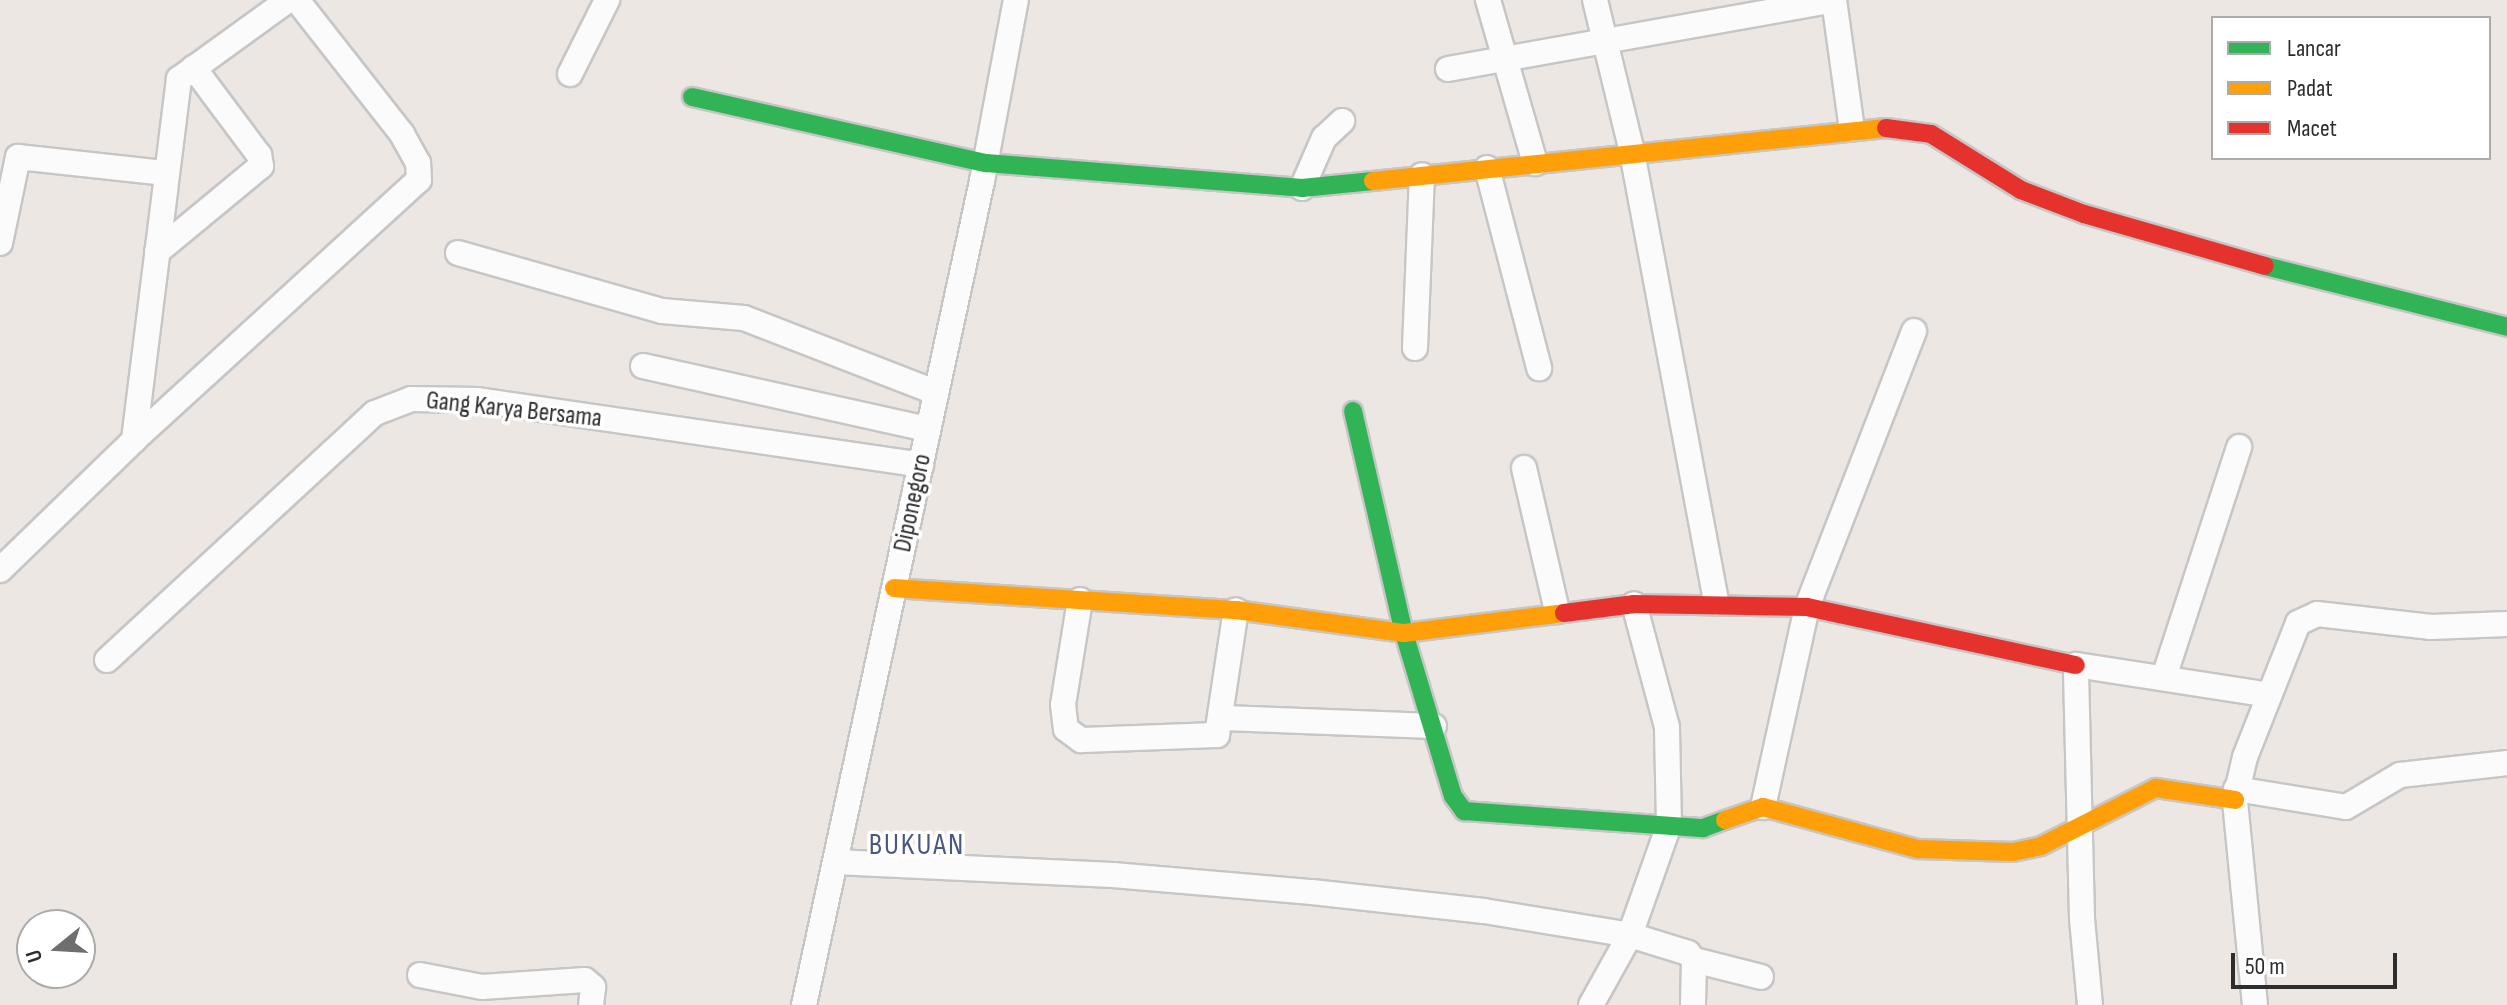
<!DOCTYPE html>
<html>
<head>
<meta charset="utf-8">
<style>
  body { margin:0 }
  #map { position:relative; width:2507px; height:1005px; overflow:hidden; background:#ece7e3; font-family:"Sofia Sans Condensed",sans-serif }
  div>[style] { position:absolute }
  .roads { filter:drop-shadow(2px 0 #c7c6c6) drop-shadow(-2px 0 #c7c6c6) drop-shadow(0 2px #c7c6c6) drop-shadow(0 -2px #c7c6c6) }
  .street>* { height:24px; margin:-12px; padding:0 12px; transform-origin:12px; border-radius:12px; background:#fcfbfb }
  .fast>* { height:18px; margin:-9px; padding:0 9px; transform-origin:9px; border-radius:9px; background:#30b455 }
  .slow>* { height:18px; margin:-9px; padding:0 9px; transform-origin:9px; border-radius:9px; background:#ff9f0a }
  .jam>* { height:18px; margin:-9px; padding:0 9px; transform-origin:9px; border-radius:9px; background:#e5322d }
  span { translate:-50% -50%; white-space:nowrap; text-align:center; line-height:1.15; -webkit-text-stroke:7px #fff; paint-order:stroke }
  .street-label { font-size:26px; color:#2d2d2d }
  .quarter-label { font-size:30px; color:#485783; letter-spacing:2px }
  .legend { position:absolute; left:2211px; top:16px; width:280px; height:144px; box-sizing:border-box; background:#fff; border:2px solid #ababab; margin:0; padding:10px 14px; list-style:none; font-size:24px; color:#2d2d2d }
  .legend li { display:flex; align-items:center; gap:16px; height:40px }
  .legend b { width:40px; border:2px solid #ababab }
  .north { position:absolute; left:16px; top:909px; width:80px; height:80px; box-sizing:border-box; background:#fff; border:2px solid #ababab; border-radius:50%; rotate:252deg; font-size:22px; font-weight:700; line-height:32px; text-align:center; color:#2d2d2d }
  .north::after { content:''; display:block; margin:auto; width:28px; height:36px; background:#706e6d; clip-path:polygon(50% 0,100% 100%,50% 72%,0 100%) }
  .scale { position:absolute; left:2231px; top:953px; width:166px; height:36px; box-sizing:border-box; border:4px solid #2d2d2d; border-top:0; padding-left:10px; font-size:24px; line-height:28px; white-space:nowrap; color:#2d2d2d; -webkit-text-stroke:6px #fff; paint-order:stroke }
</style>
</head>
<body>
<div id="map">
  <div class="roads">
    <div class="street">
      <i style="left:1488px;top:0;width:170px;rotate:73.9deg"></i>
      <i style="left:1595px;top:0;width:156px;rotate:76.3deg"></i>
      <i style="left:1632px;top:152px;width:458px;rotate:79.4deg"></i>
      <i style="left:1448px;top:69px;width:392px;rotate:-10.1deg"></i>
      <i style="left:1834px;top:0;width:130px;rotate:82.1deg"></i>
      <i style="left:570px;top:74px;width:83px;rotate:-63.4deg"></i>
      <i style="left:1487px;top:168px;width:207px;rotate:75.4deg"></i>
      <i style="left:1302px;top:188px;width:55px;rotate:-66.3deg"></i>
      <i style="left:1324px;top:138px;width:25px;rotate:-43deg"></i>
      <i style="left:0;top:243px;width:88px;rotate:-78.2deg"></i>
      <i style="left:18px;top:157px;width:149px;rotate:6.2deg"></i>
      <i style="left:157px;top:252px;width:135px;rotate:-39.6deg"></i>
      <i style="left:261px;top:166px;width:11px;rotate:-100deg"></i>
      <i style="left:259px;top:155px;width:109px;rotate:-126.8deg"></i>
      <i style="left:458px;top:253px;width:212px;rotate:15.9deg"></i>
      <i style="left:662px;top:311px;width:82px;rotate:4.9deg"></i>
      <i style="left:744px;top:318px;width:205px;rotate:21.2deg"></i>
      <i style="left:1415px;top:348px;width:173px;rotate:-87.7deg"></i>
      <i style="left:643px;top:366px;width:292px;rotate:12.5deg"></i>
      <i style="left:134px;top:440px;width:364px;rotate:-82.9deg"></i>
      <i style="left:179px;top:79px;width:135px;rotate:-35.9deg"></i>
      <i style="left:1524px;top:468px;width:147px;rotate:77deg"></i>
      <i style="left:0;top:570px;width:187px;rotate:-44.1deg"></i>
      <i style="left:134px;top:440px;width:386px;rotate:-42.4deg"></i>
      <i style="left:419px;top:180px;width:17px;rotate:-93deg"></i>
      <i style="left:418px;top:163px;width:33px;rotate:-119deg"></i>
      <i style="left:402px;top:134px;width:170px;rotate:-128.1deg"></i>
      <i style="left:1080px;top:600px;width:106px;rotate:99.2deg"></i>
      <i style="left:1063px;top:705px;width:24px;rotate:83deg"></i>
      <i style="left:1066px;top:729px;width:19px;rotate:36deg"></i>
      <i style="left:1081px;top:740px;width:136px;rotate:-2.1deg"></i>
      <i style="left:1217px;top:735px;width:126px;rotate:-81.4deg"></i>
      <i style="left:107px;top:660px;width:364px;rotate:-42.7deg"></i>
      <i style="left:375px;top:413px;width:39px;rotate:-21deg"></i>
      <i style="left:411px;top:399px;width:67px;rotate:0.9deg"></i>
      <i style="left:478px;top:400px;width:448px;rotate:8.3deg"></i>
      <i style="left:2164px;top:677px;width:242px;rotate:-71.9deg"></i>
      <i style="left:1223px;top:718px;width:211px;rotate:2.2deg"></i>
      <i style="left:2236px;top:789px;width:111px;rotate:9.3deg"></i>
      <i style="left:2346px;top:807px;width:63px;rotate:-30.7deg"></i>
      <i style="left:2400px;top:775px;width:108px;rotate:-6.4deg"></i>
      <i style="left:1763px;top:807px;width:205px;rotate:-77.6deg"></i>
      <i style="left:1807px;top:607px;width:296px;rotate:-68.8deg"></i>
      <i style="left:835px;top:862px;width:278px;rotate:2.7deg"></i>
      <i style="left:1113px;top:875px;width:200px;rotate:4.9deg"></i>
      <i style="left:1312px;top:892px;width:173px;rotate:6.3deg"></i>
      <i style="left:1484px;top:911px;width:148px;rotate:9.3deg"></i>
      <i style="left:1630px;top:935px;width:61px;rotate:17.2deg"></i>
      <i style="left:1688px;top:953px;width:9px;rotate:49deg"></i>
      <i style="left:1694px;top:960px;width:45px;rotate:91.3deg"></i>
      <i style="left:1694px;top:960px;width:69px;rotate:14.2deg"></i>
      <i style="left:420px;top:975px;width:63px;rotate:11deg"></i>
      <i style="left:482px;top:987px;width:103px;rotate:-3.9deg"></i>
      <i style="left:585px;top:980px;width:11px;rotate:41deg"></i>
      <i style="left:593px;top:987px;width:18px;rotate:96deg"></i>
      <i style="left:804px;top:1005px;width:843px;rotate:-77.81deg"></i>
      <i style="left:982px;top:181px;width:184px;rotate:-79.4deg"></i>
      <i style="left:1591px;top:1005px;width:80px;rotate:-60.9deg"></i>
      <i style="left:1630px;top:935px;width:117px;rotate:-70.5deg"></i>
      <i style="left:1669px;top:825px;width:98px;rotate:-91.2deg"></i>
      <i style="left:1667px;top:727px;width:127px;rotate:-105deg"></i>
      <i style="left:2090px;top:1005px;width:87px;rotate:-95.3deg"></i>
      <i style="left:2082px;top:918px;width:253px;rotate:-91.4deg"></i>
      <i style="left:2076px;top:665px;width:195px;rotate:8.8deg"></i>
      <i style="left:2255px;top:1005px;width:206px;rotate:-95.6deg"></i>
      <i style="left:2235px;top:800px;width:44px;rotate:-76.9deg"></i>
      <i style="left:2245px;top:757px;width:144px;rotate:-68.4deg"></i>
      <i style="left:2298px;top:623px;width:21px;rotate:-25deg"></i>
      <i style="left:2317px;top:614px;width:115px;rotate:6.5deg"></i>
      <i style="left:2431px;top:627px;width:76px;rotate:-2.3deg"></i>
    </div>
    <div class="fast">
      <i style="left:692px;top:97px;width:301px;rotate:12.7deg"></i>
      <i style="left:986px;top:163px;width:317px;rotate:4.5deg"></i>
      <i style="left:1302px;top:188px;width:71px;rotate:-5.6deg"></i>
      <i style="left:2265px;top:266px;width:250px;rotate:14.1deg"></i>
      <i style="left:1353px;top:411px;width:228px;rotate:77.1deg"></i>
      <i style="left:1404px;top:633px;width:170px;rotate:73.3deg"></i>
      <i style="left:1453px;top:796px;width:19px;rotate:54deg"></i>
      <i style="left:1464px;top:811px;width:240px;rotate:4.1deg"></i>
      <i style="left:1703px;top:828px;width:23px;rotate:-20deg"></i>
    </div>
    <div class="slow">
      <i style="left:1373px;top:181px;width:516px;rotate:-5.9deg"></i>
      <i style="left:894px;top:588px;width:343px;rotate:3.7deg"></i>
      <i style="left:1236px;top:610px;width:170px;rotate:7.8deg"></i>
      <i style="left:1404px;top:633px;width:161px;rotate:-7.1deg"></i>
      <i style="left:1725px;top:820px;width:40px;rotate:-18.9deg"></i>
      <i style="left:1763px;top:807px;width:161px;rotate:15.2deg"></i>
      <i style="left:1918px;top:849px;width:95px;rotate:1.8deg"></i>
      <i style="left:2013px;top:852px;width:29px;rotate:-12deg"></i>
      <i style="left:2041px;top:846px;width:129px;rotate:-26.8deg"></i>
      <i style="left:2156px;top:788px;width:80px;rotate:8.6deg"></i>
    </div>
    <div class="jam">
      <i style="left:1886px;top:128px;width:45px;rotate:7.6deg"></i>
      <i style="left:1931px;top:134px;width:106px;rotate:31.9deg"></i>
      <i style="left:2021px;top:190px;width:67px;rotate:20.9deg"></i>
      <i style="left:2084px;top:214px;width:188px;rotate:16deg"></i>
      <i style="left:1564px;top:613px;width:71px;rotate:-7.3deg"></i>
      <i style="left:1634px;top:604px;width:173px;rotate:1deg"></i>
      <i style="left:1807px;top:607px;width:275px;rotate:12.2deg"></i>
    </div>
  </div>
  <div class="street-label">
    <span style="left:514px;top:410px;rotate:6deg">Gang Karya Bersama</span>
    <span style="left:913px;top:503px;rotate:-78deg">Diponegoro</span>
  </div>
  <div class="quarter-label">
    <span style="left:917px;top:845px">BUKUAN</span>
  </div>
  <ul class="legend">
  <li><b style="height:10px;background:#30b455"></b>Lancar</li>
  <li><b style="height:10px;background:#ff9f0a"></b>Padat</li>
  <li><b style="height:10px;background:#e5322d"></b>Macet</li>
  </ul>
  <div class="north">U</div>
  <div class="scale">50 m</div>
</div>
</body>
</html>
